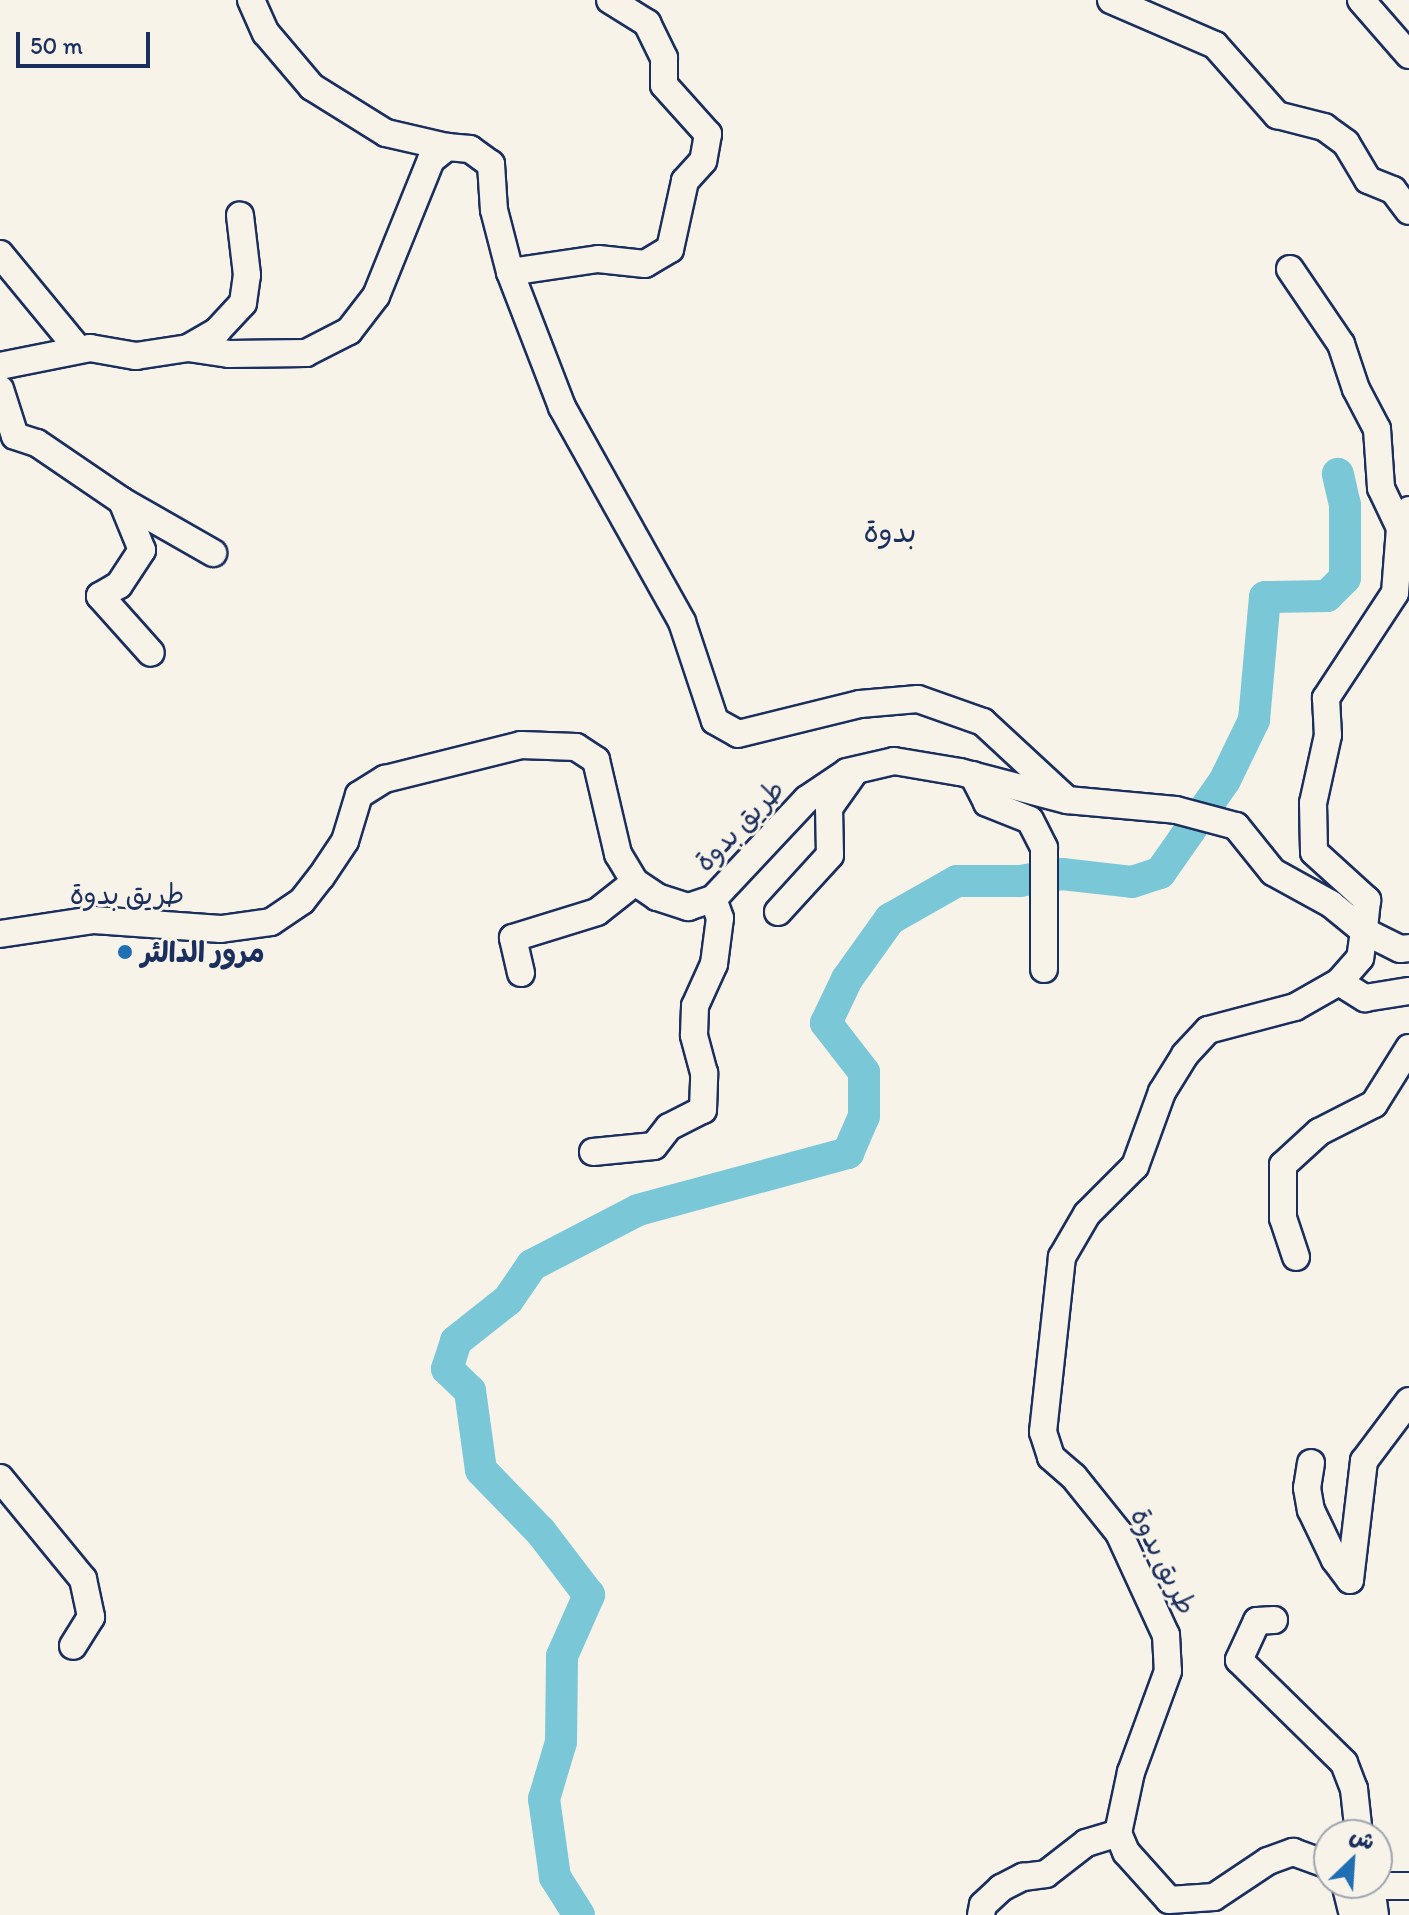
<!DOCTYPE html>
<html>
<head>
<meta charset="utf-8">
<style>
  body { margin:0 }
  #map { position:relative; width:1409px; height:1915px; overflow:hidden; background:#f7f3e8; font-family:Itim,"Playpen Sans Arabic",sans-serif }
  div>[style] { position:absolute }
  .river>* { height:32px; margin:-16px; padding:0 16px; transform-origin:16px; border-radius:16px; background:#7ac7d8 }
  .roads { filter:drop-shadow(2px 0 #1b2f5e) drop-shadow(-2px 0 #1b2f5e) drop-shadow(0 2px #1b2f5e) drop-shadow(0 -2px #1b2f5e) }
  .minor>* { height:26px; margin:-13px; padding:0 13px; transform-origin:13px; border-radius:13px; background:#f7f3e8 }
  .dots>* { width:22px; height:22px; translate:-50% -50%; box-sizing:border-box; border:4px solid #f7f3e8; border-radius:50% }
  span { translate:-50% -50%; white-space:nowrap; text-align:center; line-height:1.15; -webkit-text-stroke:6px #f7f3e8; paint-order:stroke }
  .street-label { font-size:28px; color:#1b2f5e }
  .poi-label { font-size:28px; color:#1b2f5e; font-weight:700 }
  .left { translate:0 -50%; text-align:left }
  .neighbourhood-label { font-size:30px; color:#1b2f5e }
  .north { position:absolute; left:1313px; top:1819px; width:80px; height:80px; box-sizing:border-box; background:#f7f3e8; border:2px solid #9fa5b1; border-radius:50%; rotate:25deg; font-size:22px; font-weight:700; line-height:32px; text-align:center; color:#1b2f5e }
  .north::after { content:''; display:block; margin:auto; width:28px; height:36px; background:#1f6fb2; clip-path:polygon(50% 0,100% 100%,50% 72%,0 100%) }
  .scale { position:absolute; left:16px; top:32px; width:134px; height:36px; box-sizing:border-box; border:4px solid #1b2f5e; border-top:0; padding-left:10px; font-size:24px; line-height:28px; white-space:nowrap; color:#1b2f5e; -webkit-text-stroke:6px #f7f3e8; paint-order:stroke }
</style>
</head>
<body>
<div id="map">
  <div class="river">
    <i style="left:579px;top:1915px;width:45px;rotate:-122.3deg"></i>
    <i style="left:555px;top:1877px;width:79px;rotate:-98deg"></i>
    <i style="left:544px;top:1799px;width:59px;rotate:-73.4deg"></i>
    <i style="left:561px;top:1742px;width:86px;rotate:-89.3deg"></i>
    <i style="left:562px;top:1656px;width:67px;rotate:-66.1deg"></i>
    <i style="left:589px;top:1595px;width:79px;rotate:-127.3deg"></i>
    <i style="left:541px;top:1532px;width:86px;rotate:-134.1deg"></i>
    <i style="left:481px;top:1470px;width:80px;rotate:-97.9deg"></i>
    <i style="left:470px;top:1391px;width:32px;rotate:-136deg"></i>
    <i style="left:447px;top:1369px;width:29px;rotate:-72deg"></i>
    <i style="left:456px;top:1341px;width:66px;rotate:-38.3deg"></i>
    <i style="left:508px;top:1300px;width:42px;rotate:-55.6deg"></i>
    <i style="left:532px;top:1265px;width:119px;rotate:-27.4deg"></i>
    <i style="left:638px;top:1210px;width:218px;rotate:-15.2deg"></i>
    <i style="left:848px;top:1153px;width:40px;rotate:-66.6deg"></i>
    <i style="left:864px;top:1116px;width:44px;rotate:-90deg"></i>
    <i style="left:864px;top:1072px;width:62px;rotate:-127.8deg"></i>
    <i style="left:826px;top:1023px;width:49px;rotate:-64.5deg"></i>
    <i style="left:847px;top:979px;width:74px;rotate:-54.4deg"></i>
    <i style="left:890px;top:919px;width:77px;rotate:-29.6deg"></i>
    <i style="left:957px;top:881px;width:63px"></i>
    <i style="left:1020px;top:881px;width:43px;rotate:-9.5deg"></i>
    <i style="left:1062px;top:874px;width:70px;rotate:6.5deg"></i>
    <i style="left:1132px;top:882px;width:29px;rotate:-18deg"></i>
    <i style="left:1160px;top:873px;width:113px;rotate:-55deg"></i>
    <i style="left:1225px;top:780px;width:67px;rotate:-64.2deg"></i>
    <i style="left:1254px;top:720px;width:123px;rotate:-84.9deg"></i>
    <i style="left:1265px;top:597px;width:62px;rotate:-0.9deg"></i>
    <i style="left:1327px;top:596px;width:25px;rotate:-45deg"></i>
    <i style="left:1345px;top:578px;width:73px;rotate:-90deg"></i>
    <i style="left:1345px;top:505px;width:32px;rotate:-103deg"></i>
  </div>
  <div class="roads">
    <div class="minor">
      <i style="left:251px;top:0;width:36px;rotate:66deg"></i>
      <i style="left:266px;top:33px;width:71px;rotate:49.6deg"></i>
      <i style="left:312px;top:87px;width:87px;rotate:31.9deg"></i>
      <i style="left:386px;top:133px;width:63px;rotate:12.9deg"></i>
      <i style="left:610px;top:0;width:44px;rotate:31.9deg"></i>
      <i style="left:647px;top:23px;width:39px;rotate:64deg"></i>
      <i style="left:664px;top:58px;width:27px;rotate:90deg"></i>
      <i style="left:664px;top:85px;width:66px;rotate:48.1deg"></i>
      <i style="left:708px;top:134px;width:27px;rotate:100deg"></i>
      <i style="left:703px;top:161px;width:27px;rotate:132deg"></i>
      <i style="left:685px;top:181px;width:70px;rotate:102.4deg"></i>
      <i style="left:670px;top:249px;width:29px;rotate:149deg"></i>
      <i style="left:645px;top:264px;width:47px;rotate:-173.9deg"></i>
      <i style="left:598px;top:259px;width:89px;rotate:171.6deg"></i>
      <i style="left:510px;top:272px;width:145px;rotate:68.9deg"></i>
      <i style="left:562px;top:407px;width:246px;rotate:60.8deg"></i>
      <i style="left:682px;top:622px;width:104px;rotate:71.6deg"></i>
      <i style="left:715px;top:721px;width:26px;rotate:29deg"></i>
      <i style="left:738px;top:734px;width:126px;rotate:-13.8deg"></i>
      <i style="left:860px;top:704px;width:58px;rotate:-4.9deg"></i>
      <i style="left:918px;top:699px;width:69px;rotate:19.5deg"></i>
      <i style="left:983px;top:722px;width:112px;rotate:42.8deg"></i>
      <i style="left:1111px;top:0;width:113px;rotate:23.4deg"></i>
      <i style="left:1215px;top:45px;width:94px;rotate:48.5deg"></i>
      <i style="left:1277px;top:115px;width:49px;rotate:14.3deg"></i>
      <i style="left:1324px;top:127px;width:27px;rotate:36deg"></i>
      <i style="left:1346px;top:143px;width:43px;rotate:59.3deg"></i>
      <i style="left:1368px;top:180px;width:27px;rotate:22deg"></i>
      <i style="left:1393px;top:190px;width:26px;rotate:53deg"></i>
      <i style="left:1361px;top:0;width:73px;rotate:48.9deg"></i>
      <i style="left:0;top:254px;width:124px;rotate:50.5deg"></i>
      <i style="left:1290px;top:269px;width:91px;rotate:55.8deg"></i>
      <i style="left:1341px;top:344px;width:47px;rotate:71.6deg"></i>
      <i style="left:1356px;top:389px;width:45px;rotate:62.3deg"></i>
      <i style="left:1377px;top:429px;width:59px;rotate:86.1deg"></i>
      <i style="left:1381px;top:488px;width:44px;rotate:64.6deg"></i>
      <i style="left:188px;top:348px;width:34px;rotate:-30deg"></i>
      <i style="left:217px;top:331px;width:38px;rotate:-47deg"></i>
      <i style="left:243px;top:303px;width:28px;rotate:-82deg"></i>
      <i style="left:247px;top:275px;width:60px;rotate:-96.7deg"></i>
      <i style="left:0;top:366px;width:92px;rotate:-11.3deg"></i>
      <i style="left:90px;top:348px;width:47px;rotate:9.9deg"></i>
      <i style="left:136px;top:356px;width:53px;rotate:-8.7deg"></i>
      <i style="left:188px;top:348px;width:41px;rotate:8.3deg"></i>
      <i style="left:229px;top:354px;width:77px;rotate:-0.7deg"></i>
      <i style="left:306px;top:353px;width:48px;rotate:-27.1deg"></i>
      <i style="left:349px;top:331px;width:44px;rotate:-52.4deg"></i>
      <i style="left:376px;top:296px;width:147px;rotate:-68deg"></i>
      <i style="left:431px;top:160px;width:21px;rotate:-39deg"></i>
      <i style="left:447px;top:147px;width:23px;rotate:5deg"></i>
      <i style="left:470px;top:149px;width:26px;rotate:36deg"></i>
      <i style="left:491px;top:164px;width:46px;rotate:86.3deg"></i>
      <i style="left:494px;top:210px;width:64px;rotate:75.5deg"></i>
      <i style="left:0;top:389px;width:49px;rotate:72.3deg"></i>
      <i style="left:15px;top:436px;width:23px;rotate:18deg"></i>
      <i style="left:37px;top:443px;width:103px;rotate:34.3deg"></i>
      <i style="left:122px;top:501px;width:53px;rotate:67.8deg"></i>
      <i style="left:142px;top:550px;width:42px;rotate:123.3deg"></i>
      <i style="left:119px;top:585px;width:22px;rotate:150deg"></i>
      <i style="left:100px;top:596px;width:76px;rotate:48.2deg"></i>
      <i style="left:122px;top:501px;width:105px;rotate:29.7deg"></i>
      <i style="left:1409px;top:510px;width:20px;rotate:117deg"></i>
      <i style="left:1400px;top:528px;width:65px;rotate:94.4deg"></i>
      <i style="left:1395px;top:593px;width:126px;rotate:123.3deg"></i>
      <i style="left:1326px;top:698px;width:37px;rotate:87deg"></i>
      <i style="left:1328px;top:735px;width:70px;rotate:102.4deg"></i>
      <i style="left:1313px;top:803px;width:49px;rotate:88.8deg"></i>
      <i style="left:1314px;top:852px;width:72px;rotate:42.2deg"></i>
      <i style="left:1367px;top:900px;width:31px;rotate:96deg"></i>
      <i style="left:1364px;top:931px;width:40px;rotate:26.6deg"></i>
      <i style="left:1400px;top:949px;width:9px;rotate:-6deg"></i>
      <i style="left:973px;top:775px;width:31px;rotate:63deg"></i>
      <i style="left:987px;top:803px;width:46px;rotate:21.6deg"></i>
      <i style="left:1030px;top:820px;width:31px;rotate:63deg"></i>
      <i style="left:1044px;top:848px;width:121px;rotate:90deg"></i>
      <i style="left:778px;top:912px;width:77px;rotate:-47.6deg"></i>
      <i style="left:830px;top:855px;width:47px;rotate:-91.2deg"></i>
      <i style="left:829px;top:808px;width:42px;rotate:-54.8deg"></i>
      <i style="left:0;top:934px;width:95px;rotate:-8.5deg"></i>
      <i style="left:94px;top:920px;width:127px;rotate:4.1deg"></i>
      <i style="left:221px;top:929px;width:50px;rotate:-8deg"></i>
      <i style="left:271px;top:922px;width:37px;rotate:-34deg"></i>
      <i style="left:302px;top:901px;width:31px;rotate:-52deg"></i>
      <i style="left:321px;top:877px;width:43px;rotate:-56.3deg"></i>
      <i style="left:345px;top:841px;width:48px;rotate:-73.1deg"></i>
      <i style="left:359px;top:795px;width:31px;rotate:-32deg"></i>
      <i style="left:385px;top:779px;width:140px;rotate:-14deg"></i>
      <i style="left:521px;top:745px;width:55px;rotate:2.1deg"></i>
      <i style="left:576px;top:747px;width:24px;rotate:33deg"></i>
      <i style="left:596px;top:760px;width:97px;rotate:76.8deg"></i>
      <i style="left:618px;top:854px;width:33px;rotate:59deg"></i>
      <i style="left:635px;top:882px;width:27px;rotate:34deg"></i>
      <i style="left:657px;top:897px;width:33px;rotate:18deg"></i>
      <i style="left:688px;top:907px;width:26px;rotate:-18deg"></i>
      <i style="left:713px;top:899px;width:137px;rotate:-46.8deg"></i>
      <i style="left:807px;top:799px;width:48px;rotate:-34deg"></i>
      <i style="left:847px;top:772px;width:48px;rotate:-13.2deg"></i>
      <i style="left:894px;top:761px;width:67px;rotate:9.5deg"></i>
      <i style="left:960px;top:772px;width:111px;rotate:14.7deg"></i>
      <i style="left:1067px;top:800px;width:109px;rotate:5.2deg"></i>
      <i style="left:1176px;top:810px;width:62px;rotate:14.9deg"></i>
      <i style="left:1236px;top:826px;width:59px;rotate:51.2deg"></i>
      <i style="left:1273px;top:872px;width:66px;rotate:28.9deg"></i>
      <i style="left:1331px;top:904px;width:43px;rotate:39.3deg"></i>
      <i style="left:1364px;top:931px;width:27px;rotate:98deg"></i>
      <i style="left:1360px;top:958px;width:32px;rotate:131deg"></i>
      <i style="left:1339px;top:982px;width:51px;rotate:150.4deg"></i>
      <i style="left:1295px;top:1007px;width:90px;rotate:165.2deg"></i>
      <i style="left:1208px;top:1030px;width:34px;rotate:133deg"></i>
      <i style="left:1185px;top:1055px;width:44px;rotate:121.9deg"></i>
      <i style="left:1162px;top:1092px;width:79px;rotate:110deg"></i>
      <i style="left:1135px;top:1166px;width:68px;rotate:135deg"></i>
      <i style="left:1087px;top:1214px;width:50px;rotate:120.2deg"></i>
      <i style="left:1062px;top:1257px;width:176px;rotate:96.2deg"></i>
      <i style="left:1043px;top:1432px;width:26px;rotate:72deg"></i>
      <i style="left:1051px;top:1457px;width:30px;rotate:41deg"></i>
      <i style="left:1074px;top:1477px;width:72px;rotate:51.2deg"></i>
      <i style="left:1119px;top:1533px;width:112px;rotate:65.3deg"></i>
      <i style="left:1166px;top:1635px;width:36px;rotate:87deg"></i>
      <i style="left:1168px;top:1671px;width:108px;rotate:110.1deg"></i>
      <i style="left:1131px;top:1772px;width:62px;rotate:102deg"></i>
      <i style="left:1118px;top:1833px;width:21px;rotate:67deg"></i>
      <i style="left:1126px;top:1852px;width:64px;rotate:48.1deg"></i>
      <i style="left:1169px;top:1900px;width:45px;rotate:-3.8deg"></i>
      <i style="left:1214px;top:1897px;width:65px;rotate:-33.7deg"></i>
      <i style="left:1268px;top:1861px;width:27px;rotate:-20deg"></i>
      <i style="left:1293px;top:1852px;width:38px;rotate:20deg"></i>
      <i style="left:521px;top:973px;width:36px;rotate:-103deg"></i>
      <i style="left:513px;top:938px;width:88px;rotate:-17.2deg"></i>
      <i style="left:597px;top:912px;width:48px;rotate:-38.3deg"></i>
      <i style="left:1339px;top:982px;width:31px;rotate:32deg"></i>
      <i style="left:1365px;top:998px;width:45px;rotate:-9deg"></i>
      <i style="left:593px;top:1152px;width:61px;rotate:-5.6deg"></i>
      <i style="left:654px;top:1146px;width:24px;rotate:-52deg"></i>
      <i style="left:669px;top:1127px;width:38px;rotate:-27deg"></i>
      <i style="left:703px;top:1110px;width:37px;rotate:-88deg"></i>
      <i style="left:704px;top:1073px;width:39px;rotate:-105deg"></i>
      <i style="left:694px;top:1035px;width:29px;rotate:-88deg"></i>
      <i style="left:695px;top:1006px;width:46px;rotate:-65.7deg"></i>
      <i style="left:714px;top:964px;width:46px;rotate:-82.6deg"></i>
      <i style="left:720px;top:918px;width:20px;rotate:-110deg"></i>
      <i style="left:1296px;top:1257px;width:41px;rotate:-108.4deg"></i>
      <i style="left:1283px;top:1218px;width:53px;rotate:-90deg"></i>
      <i style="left:1283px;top:1165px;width:49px;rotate:-42.5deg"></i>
      <i style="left:1319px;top:1132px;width:62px;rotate:-27deg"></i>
      <i style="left:1374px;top:1104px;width:66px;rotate:-58deg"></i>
      <i style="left:1311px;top:1463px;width:25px;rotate:99deg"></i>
      <i style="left:1307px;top:1488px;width:22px;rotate:80deg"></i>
      <i style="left:1311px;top:1510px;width:55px;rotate:64.4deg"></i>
      <i style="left:1335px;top:1560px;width:25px;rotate:53deg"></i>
      <i style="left:1350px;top:1580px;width:120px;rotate:-83.3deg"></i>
      <i style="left:1364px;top:1461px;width:75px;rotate:-53.1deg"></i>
      <i style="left:0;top:1478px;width:131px;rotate:50.6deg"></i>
      <i style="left:83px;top:1579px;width:39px;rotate:78deg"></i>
      <i style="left:91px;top:1617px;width:34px;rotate:122deg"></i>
      <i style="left:1274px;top:1620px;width:17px;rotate:177deg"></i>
      <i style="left:1257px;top:1621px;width:43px;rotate:114.8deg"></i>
      <i style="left:1239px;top:1660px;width:147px;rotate:44.4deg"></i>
      <i style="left:1344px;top:1763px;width:28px;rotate:69deg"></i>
      <i style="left:1354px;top:1789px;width:46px;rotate:83.8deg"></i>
      <i style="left:1345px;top:1883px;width:33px;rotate:76deg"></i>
      <i style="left:981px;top:1915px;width:10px;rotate:-79deg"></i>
      <i style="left:983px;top:1905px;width:25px;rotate:-43deg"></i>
      <i style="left:1001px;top:1888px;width:25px;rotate:-27deg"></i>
      <i style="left:1023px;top:1877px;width:23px;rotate:-7deg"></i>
      <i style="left:1046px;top:1874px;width:51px;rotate:-37.8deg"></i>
      <i style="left:1086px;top:1843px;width:34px;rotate:-17deg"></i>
      <i style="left:1375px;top:1915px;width:29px;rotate:-98deg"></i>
      <i style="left:1371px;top:1886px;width:38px"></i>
    </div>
  </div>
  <div class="dots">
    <i style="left:125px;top:952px;background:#1f6fb2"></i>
  </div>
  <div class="street-label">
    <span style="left:739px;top:825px;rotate:-46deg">طريق بدوة</span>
    <span style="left:127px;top:894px">طريق بدوة</span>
    <span style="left:1164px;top:1561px;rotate:64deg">طريق بدوة</span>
  </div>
  <div class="poi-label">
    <span class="left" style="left:141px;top:952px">مرور الدالئر</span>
  </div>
  <div class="neighbourhood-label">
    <span style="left:890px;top:532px">بدوة</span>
  </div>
  <div class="north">ش</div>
  <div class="scale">50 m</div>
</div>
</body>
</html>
